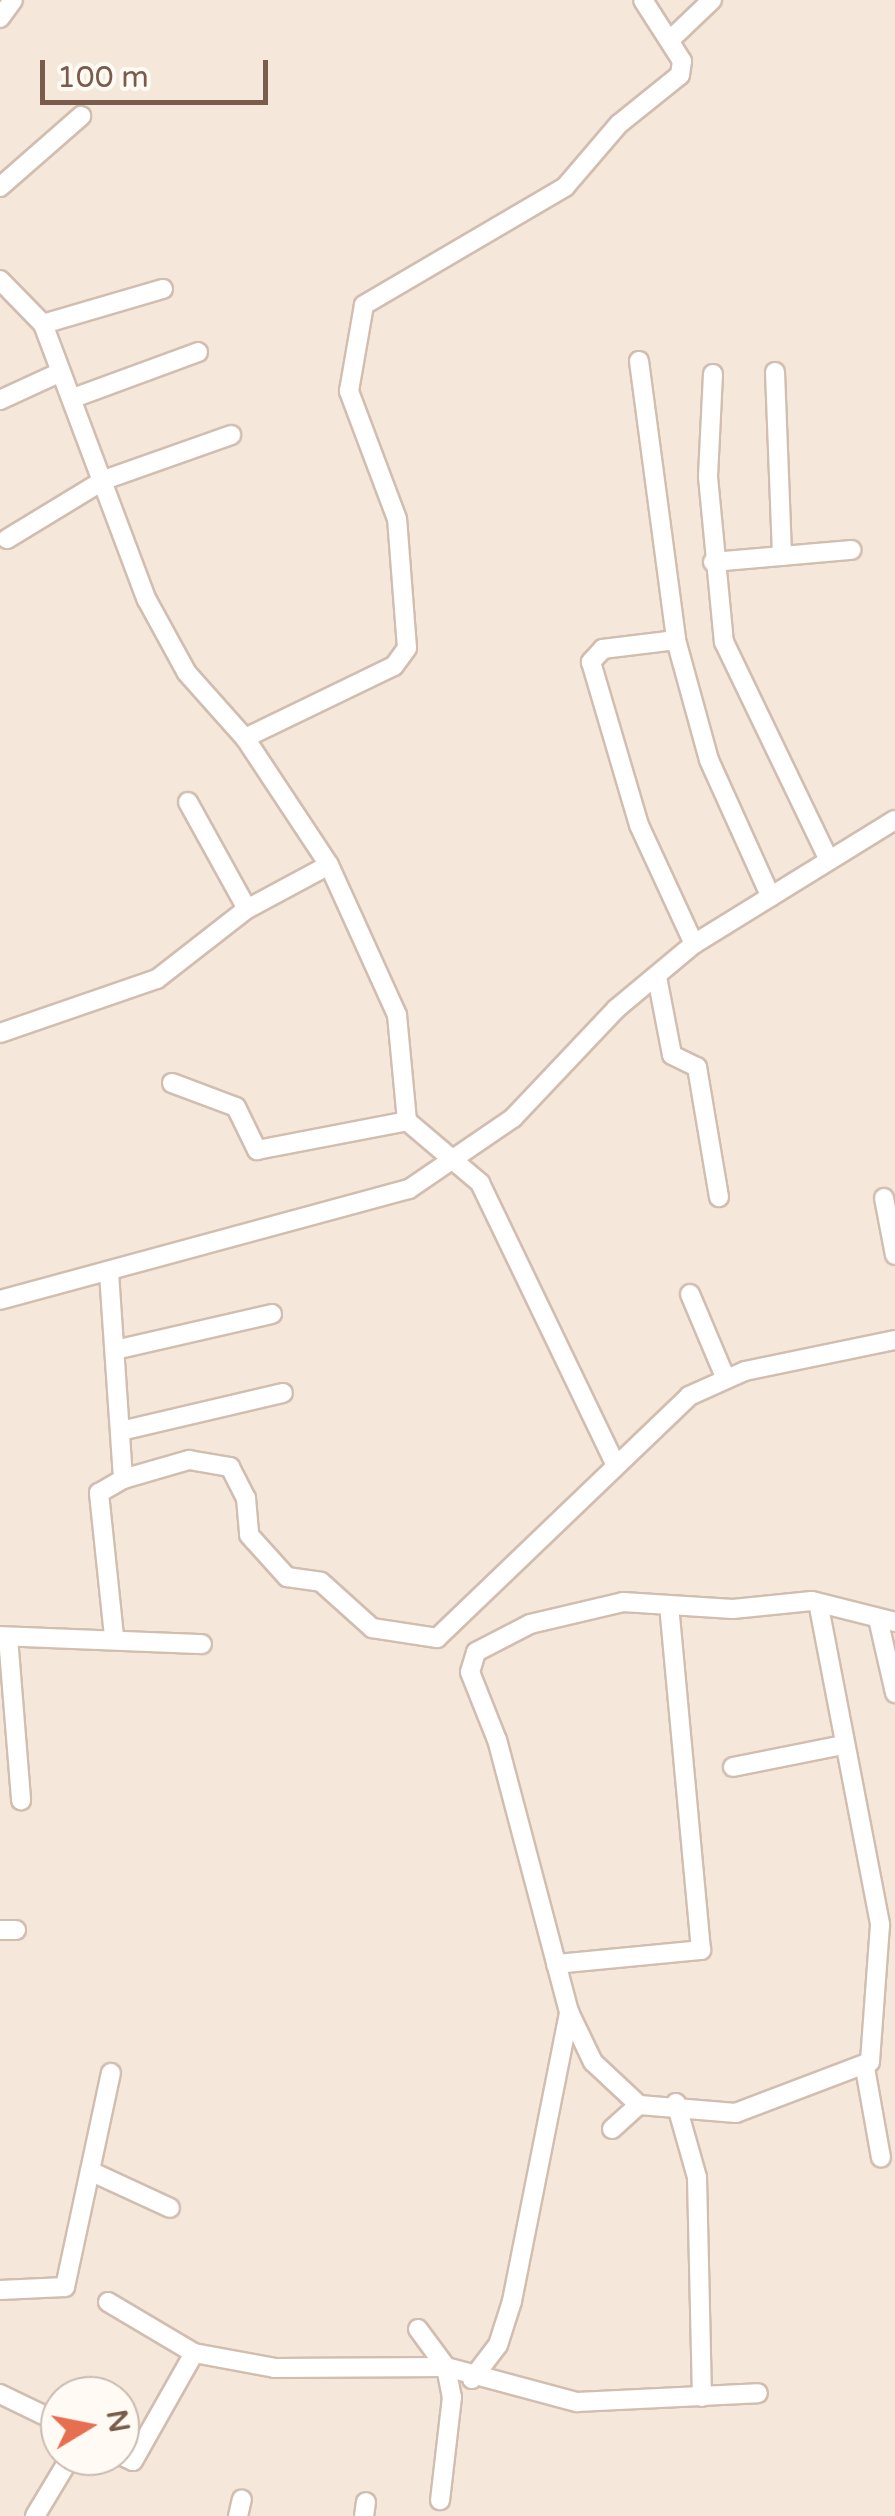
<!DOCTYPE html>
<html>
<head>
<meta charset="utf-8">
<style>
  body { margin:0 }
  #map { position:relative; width:895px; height:2516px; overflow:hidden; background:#fdf6ec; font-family:"Varela Round",sans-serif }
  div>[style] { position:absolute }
  .residential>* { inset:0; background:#f5e8da }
  .roads { filter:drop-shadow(2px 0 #d1beb0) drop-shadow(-2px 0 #d1beb0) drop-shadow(0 2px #d1beb0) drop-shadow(0 -2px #d1beb0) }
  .street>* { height:18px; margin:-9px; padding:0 9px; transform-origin:9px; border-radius:9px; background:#fff }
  span { translate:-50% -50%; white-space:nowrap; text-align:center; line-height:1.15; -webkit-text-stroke:10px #fffaf3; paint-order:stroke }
  .north { position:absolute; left:40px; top:2376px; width:100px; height:100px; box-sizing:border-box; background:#fffaf3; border:2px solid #cabbb1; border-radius:50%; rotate:80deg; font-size:28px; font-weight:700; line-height:40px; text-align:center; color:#7a5c4d }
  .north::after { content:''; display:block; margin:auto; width:35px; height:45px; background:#e76f51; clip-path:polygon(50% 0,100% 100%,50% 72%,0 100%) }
  .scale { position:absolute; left:40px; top:60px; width:228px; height:45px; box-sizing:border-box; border:5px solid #7a5c4d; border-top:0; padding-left:12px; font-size:30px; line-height:35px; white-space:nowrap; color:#7a5c4d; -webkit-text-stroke:8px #fffaf3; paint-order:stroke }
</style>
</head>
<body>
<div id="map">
  <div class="residential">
    <i style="clip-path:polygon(evenodd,0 0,895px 0,895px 2516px,0 2516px,0 0,60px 2396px,120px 2396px,120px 2456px,60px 2456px,60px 2396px)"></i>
  </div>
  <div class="roads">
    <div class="street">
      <i style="left:0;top:18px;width:22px;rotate:-54deg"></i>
      <i style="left:670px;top:40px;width:58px;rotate:-43.6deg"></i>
      <i style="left:0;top:187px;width:108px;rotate:-41.2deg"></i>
      <i style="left:0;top:280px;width:62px;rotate:45.7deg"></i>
      <i style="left:43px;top:324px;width:295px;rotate:69.4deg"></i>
      <i style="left:147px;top:600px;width:83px;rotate:61.3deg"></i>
      <i style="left:187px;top:673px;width:87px;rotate:48.3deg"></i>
      <i style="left:245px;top:738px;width:152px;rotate:56.5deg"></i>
      <i style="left:329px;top:865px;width:165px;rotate:65.6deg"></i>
      <i style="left:397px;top:1015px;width:106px;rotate:84.6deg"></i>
      <i style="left:407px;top:1121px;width:96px;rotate:40.3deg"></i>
      <i style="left:480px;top:1183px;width:311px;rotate:64.3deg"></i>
      <i style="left:43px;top:324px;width:125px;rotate:-16.3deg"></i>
      <i style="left:639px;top:361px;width:281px;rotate:82.4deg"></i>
      <i style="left:676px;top:640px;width:124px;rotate:74.6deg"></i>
      <i style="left:709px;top:760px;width:150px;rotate:65.7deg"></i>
      <i style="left:775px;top:372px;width:184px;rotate:87.8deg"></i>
      <i style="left:713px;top:374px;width:103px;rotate:92.8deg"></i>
      <i style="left:708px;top:477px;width:166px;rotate:84.5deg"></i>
      <i style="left:724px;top:642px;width:237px;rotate:64.3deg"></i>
      <i style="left:76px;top:397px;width:130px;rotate:-20.2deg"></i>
      <i style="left:0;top:400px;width:67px;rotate:-24.7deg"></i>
      <i style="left:7px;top:539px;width:114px;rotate:-31.3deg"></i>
      <i style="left:104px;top:480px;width:135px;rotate:-19.5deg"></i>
      <i style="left:713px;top:562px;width:139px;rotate:-5deg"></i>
      <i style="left:676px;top:640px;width:74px;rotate:173deg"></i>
      <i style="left:603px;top:649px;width:18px;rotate:133deg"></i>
      <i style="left:591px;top:662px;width:170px;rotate:73.6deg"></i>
      <i style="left:639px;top:825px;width:131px;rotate:65.2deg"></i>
      <i style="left:245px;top:738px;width:165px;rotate:-25.8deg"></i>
      <i style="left:394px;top:666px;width:22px;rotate:-54deg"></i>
      <i style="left:407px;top:648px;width:129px;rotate:-94.4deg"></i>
      <i style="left:397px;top:519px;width:137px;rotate:-110.6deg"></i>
      <i style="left:349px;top:391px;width:87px;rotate:-80.1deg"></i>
      <i style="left:364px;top:305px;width:233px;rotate:-30.4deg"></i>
      <i style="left:565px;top:187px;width:83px;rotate:-49.4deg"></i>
      <i style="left:619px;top:124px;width:78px;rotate:-38.8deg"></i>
      <i style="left:680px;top:75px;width:14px;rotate:-82deg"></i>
      <i style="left:682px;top:61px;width:72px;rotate:-122.6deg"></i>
      <i style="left:188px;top:802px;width:122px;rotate:61.1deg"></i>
      <i style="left:657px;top:977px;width:79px;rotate:79.1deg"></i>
      <i style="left:672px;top:1055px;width:28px;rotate:26deg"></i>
      <i style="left:697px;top:1067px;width:132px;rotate:80.4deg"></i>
      <i style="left:0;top:1033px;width:166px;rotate:-19deg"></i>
      <i style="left:157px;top:979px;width:114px;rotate:-37.9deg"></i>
      <i style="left:247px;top:909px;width:93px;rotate:-28.2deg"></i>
      <i style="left:172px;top:1083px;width:68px;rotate:20.6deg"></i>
      <i style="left:236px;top:1107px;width:48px;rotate:64deg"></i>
      <i style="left:257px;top:1150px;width:153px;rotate:-10.9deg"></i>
      <i style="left:884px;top:1198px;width:58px;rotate:79.1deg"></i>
      <i style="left:109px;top:1273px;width:206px;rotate:86.1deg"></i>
      <i style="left:690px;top:1294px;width:90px;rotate:67.1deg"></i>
      <i style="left:0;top:1300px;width:424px;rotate:-15.2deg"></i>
      <i style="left:409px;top:1189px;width:126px;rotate:-34.3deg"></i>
      <i style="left:513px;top:1118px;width:150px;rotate:-46.6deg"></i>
      <i style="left:616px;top:1009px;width:102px;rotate:-39.8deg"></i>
      <i style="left:694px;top:944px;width:236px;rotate:-31.7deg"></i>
      <i style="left:115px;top:1350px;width:161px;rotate:-12.9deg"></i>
      <i style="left:125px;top:1430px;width:162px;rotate:-13.2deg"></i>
      <i style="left:819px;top:1607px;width:324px;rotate:79.1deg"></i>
      <i style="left:880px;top:1925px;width:137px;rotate:94.2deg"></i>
      <i style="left:870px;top:2062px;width:143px;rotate:159.2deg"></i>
      <i style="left:736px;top:2113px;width:97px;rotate:-175.3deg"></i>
      <i style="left:639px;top:2105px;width:63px;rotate:-136.9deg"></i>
      <i style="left:593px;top:2062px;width:55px;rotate:-115.6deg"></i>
      <i style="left:569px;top:2012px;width:281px;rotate:-104.8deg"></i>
      <i style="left:497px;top:1740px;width:73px;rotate:-111.7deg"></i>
      <i style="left:470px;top:1672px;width:21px;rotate:-73deg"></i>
      <i style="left:476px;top:1652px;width:61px;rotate:-27.4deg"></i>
      <i style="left:530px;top:1624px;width:96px;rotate:-13.3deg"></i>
      <i style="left:623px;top:1602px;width:110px;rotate:3.6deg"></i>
      <i style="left:733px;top:1609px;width:79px;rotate:-5.8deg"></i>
      <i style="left:812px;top:1601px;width:86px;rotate:14.2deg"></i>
      <i style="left:879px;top:1623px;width:72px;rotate:77.1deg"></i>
      <i style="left:0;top:1636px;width:202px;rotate:2.3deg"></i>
      <i style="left:114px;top:1636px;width:144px;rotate:-96deg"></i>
      <i style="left:99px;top:1493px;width:28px;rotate:-30deg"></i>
      <i style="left:123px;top:1479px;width:69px;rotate:-16.1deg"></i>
      <i style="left:189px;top:1460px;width:42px;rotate:9.7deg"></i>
      <i style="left:230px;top:1467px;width:35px;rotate:63deg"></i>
      <i style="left:246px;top:1498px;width:37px;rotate:85deg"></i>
      <i style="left:249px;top:1535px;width:57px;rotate:47.9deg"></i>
      <i style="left:287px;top:1577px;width:34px;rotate:8deg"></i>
      <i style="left:321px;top:1582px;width:69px;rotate:42deg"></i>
      <i style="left:372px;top:1628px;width:66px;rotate:8.7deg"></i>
      <i style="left:437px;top:1638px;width:349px;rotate:-43.8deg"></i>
      <i style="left:689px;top:1396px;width:61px;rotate:-24.1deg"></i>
      <i style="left:745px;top:1371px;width:153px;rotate:-11.7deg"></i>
      <i style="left:8px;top:1637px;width:164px;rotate:85.4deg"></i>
      <i style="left:733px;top:1767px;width:112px;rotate:-11.3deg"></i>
      <i style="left:0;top:1930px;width:16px"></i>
      <i style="left:556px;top:1964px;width:146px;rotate:-5.5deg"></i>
      <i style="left:701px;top:1950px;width:346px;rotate:-95.3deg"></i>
      <i style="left:865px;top:2068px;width:91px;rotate:79.9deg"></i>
      <i style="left:676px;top:2103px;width:77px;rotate:74.2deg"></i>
      <i style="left:697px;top:2177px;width:220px;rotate:88.7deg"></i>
      <i style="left:612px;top:2129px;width:36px;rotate:-42deg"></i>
      <i style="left:90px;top:2171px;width:88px;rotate:24.8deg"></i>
      <i style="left:0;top:2290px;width:65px;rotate:-2.6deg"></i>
      <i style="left:65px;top:2287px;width:219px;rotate:-77.9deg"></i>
      <i style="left:108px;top:2302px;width:100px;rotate:30.7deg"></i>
      <i style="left:194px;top:2353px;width:82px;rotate:10.5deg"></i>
      <i style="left:275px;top:2368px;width:171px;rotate:-0.3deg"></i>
      <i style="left:446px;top:2367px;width:136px;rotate:15deg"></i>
      <i style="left:577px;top:2402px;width:181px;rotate:-2.8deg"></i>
      <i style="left:418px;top:2329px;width:47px;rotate:53.6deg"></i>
      <i style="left:446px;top:2367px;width:31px;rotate:79deg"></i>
      <i style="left:452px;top:2397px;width:104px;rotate:96.6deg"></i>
      <i style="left:472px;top:2379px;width:43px;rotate:-52.6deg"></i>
      <i style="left:498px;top:2345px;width:46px;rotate:-72.3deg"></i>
      <i style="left:512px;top:2301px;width:295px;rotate:-78.8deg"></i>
      <i style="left:0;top:2394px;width:67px;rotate:25.8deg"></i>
      <i style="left:120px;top:2455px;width:14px;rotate:25deg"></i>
      <i style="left:133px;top:2461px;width:124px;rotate:-60.5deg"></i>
      <i style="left:35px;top:2516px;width:70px;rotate:-59deg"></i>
      <i style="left:238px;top:2516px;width:17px;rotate:-77deg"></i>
      <i style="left:364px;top:2516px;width:14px;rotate:-82deg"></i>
    </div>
  </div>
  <div class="north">N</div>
  <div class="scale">100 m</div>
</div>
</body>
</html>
